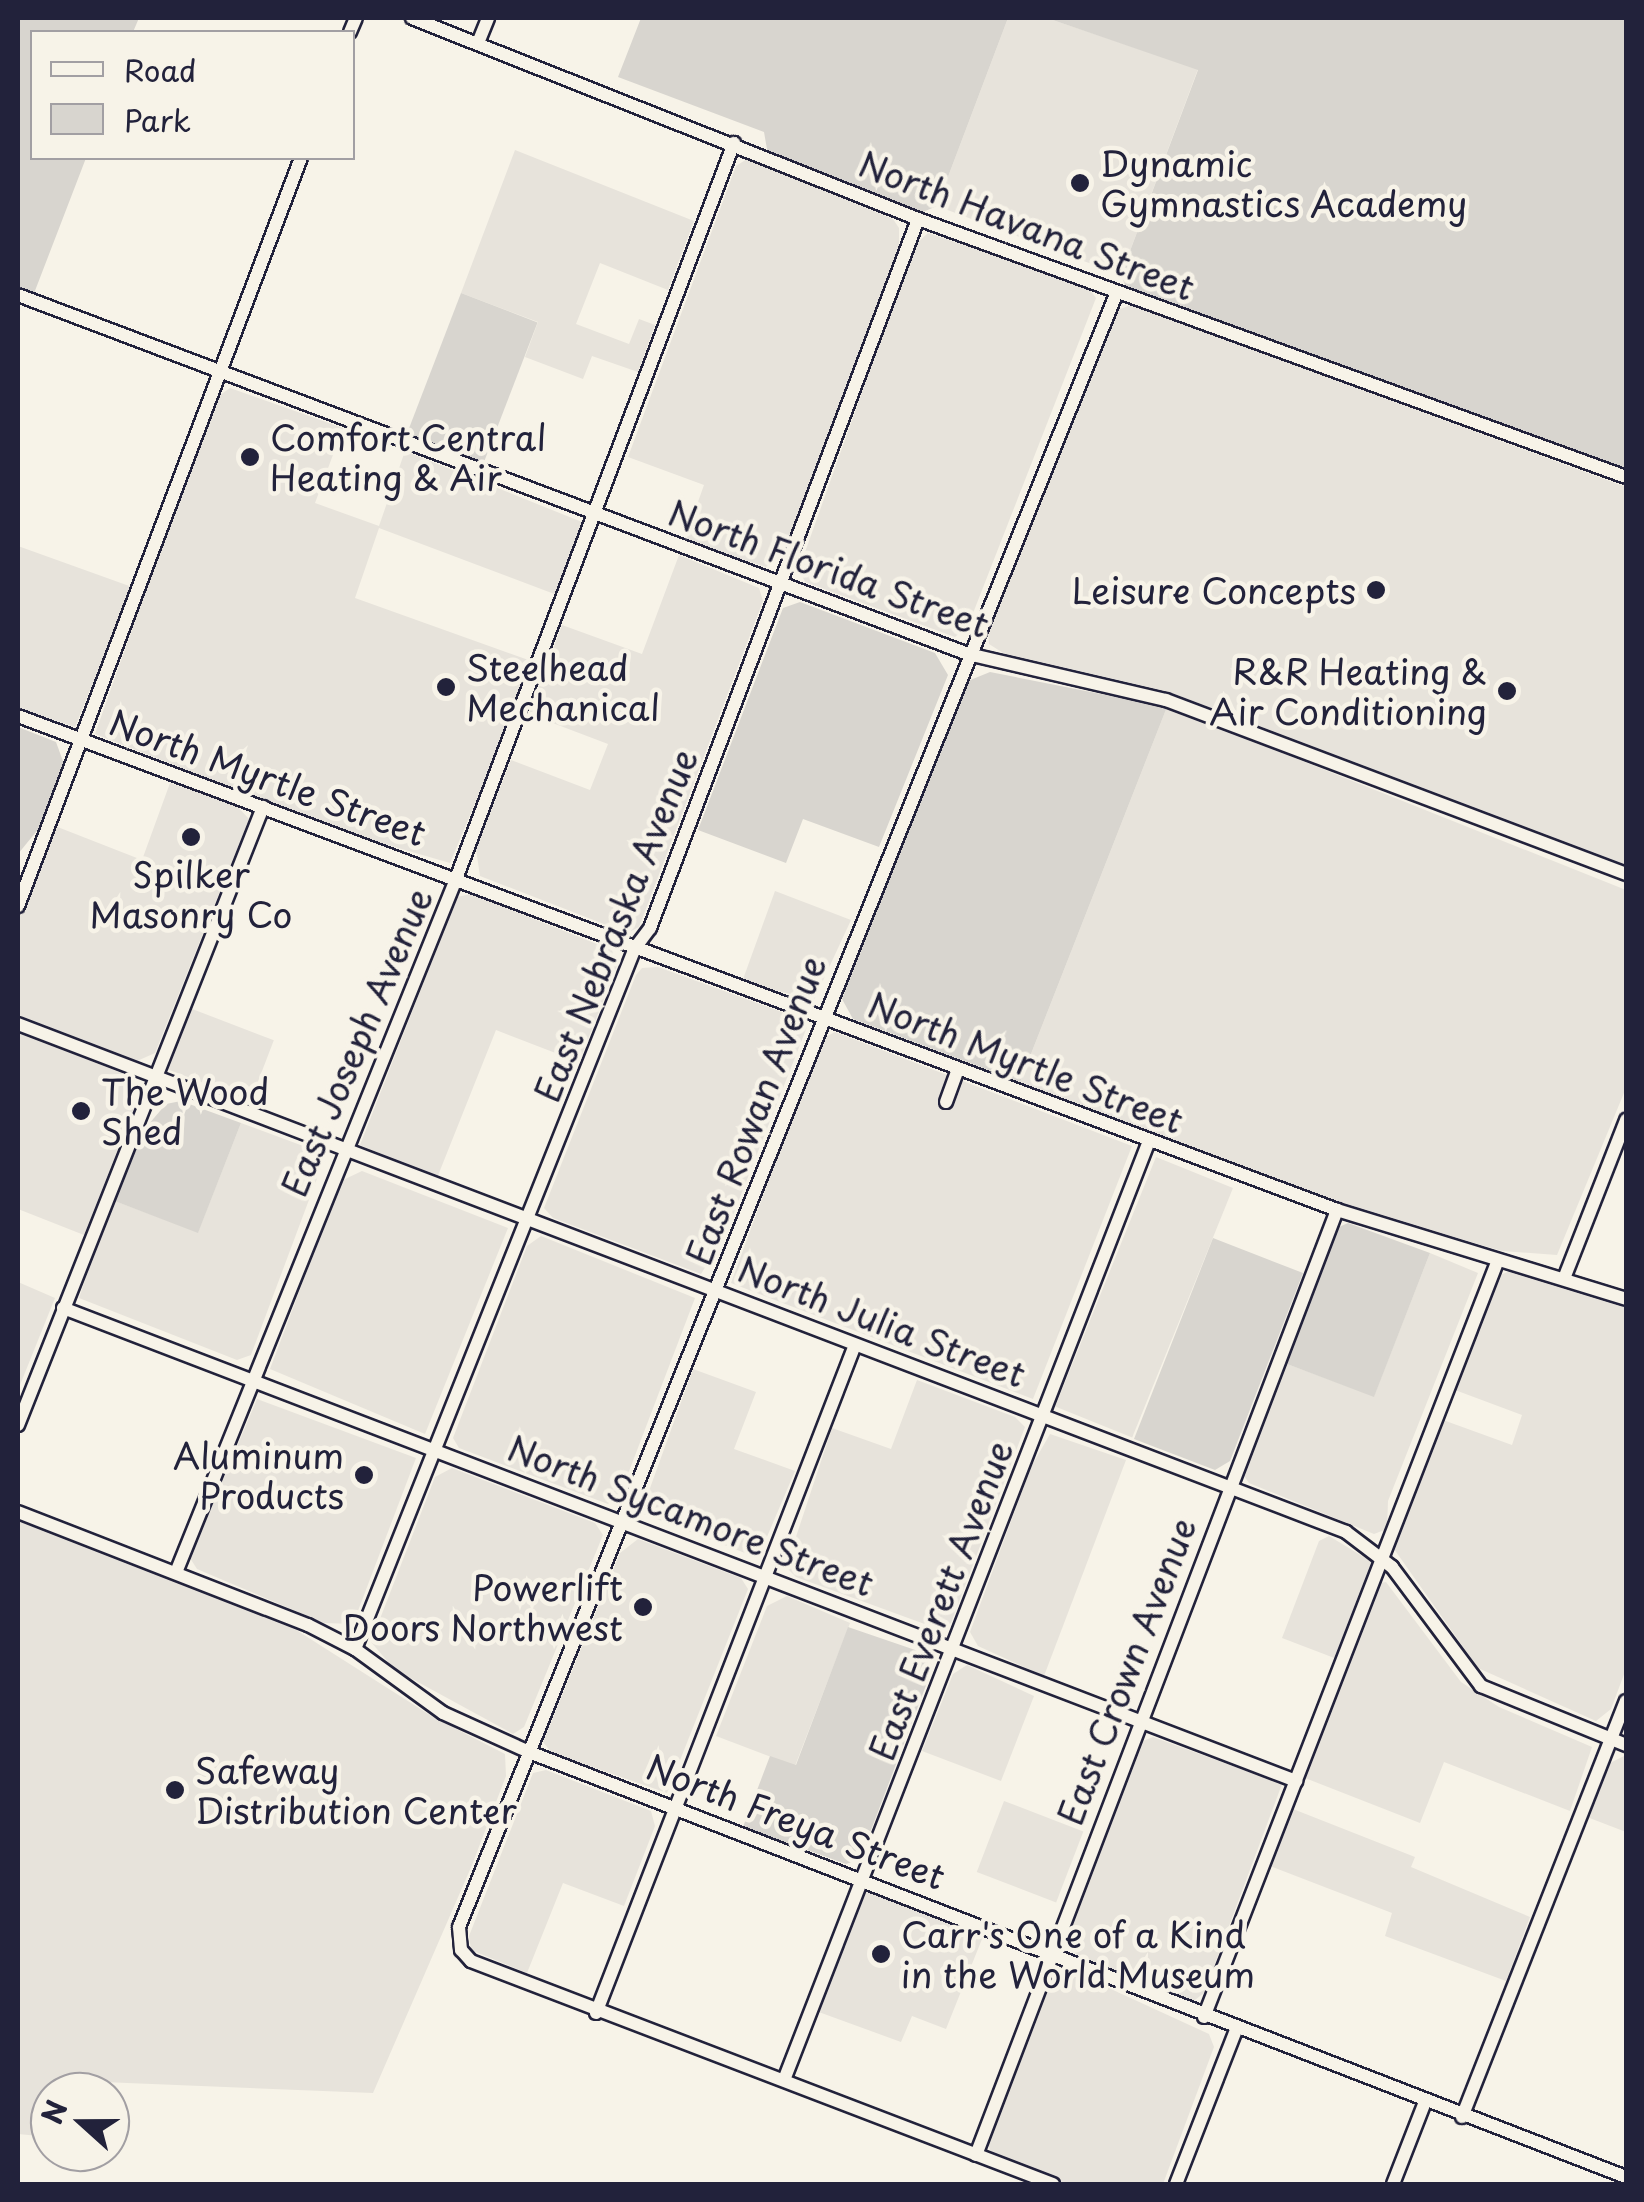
<!DOCTYPE html>
<html>
<head>
<meta charset="utf-8">
<style>
  body { margin:0 }
  #map { position:relative; width:1644px; height:2202px; overflow:hidden; background:#f7f3e8; font-family:"Playpen Sans",sans-serif }
  div>[style] { position:absolute }
  .built>* { inset:0; background:#e7e3db; transform-origin:0 0 }
  .green>* { inset:0; background:#d8d5cf; transform-origin:0 0 }
  .roads { filter:drop-shadow(2px 0 #22223b) drop-shadow(-2px 0 #22223b) drop-shadow(0 2px #22223b) drop-shadow(0 -2px #22223b) }
  .minor>* { height:12px; margin:-6px; padding:0 6px; transform-origin:6px; border-radius:6px; background:#f7f3e8 }
  .dots>* { width:28px; height:28px; translate:-50% -50%; box-sizing:border-box; border:5px solid #f7f3e8; border-radius:50% }
  span { translate:-50% -50%; white-space:nowrap; text-align:center; line-height:1.15; -webkit-text-stroke:9px #f7f3e8; paint-order:stroke }
  .poi-label { font-size:35px; color:#22223b }
  .left { translate:0 -50%; text-align:left }
  .right { translate:-100% -50%; text-align:right }
  .street-label { font-size:35px; color:#22223b }
  .frame { position:absolute; inset:0; border:20px solid #22223b; pointer-events:none }
  .legend { position:absolute; left:30px; top:30px; width:325px; height:130px; box-sizing:border-box; background:#f7f3e8; border:2px solid #a29fa3; margin:0; padding:12px 18px; list-style:none; font-size:30px; color:#22223b }
  .legend li { display:flex; align-items:center; gap:20px; height:50px }
  .legend b { width:50px; border:2px solid #a29fa3 }
  .north { position:absolute; left:30px; top:2072px; width:100px; height:100px; box-sizing:border-box; background:#f7f3e8; border:2px solid #a29fa3; border-radius:50%; rotate:291deg; font-size:28px; font-weight:700; line-height:40px; text-align:center; color:#22223b }
  .north::after { content:''; display:block; margin:auto; width:35px; height:45px; background:#22223b; clip-path:polygon(50% 0,100% 100%,50% 72%,0 100%) }
</style>
</head>
<body>
<div id="map">
  <div class="built">
    <i style="clip-path:polygon(1008px 18px,1047px 18px,1198px 69px,1121px 275px,937px 206px)"></i>
    <i style="clip-path:polygon(515px 150px,694px 221px,668px 290px,600px 263px,576px 324px,629px 344px,639px 319px,655px 325px,638px 372px,592px 356px,583px 379px,525px 357px,538px 322px,461px 293px)"></i>
    <i style="clip-path:polygon(747px 159px,893px 219px,899px 228px,899px 245px,799px 515px,783px 554px,766px 567px,684px 541px,704px 485px,628px 457px,736px 166px)"></i>
    <i style="clip-path:polygon(928px 233px,1087px 286px,1096px 298px,968px 626px,955px 637px,805px 582px,799px 569px,914px 246px)"></i>
    <i style="clip-path:polygon(1131px 305px,1626px 487px,1626px 868px,1169px 692px,1011px 658px,989px 644px,988px 631px,1115px 311px)"></i>
    <i style="clip-path:polygon(230px 388px,343px 428px,315px 503px,379px 526px,405px 451px,582px 522px,557px 595px,379px 528px,355px 598px,534px 662px,450px 863px,350px 834px,95px 734px,204px 426px,216px 398px)"></i>
    <i style="clip-path:polygon(18px 546px,132px 587px,75px 727px,18px 708px)"></i>
    <i style="clip-path:polygon(679px 555px,759px 588px,763px 601px,639px 927px,627px 933px,480px 876px,476px 849px,511px 760px,590px 790px,608px 744px,529px 714px,562px 625px,642px 654px)"></i>
    <i style="clip-path:polygon(1167px 707px,1626px 890px,1626px 1088px,1557px 1255px,1502px 1251px,1347px 1206px,1020px 1082px)"></i>
    <i style="clip-path:polygon(170px 783px,235px 804px,249px 819px,155px 1053px,137px 1061px,18px 1015px,18px 919px,55px 826px,142px 860px)"></i>
    <i style="clip-path:polygon(775px 891px,851px 920px,814px 1000px,742px 982px)"></i>
    <i style="clip-path:polygon(471px 894px,612px 950px,617px 966px,579px 1062px,496px 1030px,437px 1178px,360px 1145px,457px 897px)"></i>
    <i style="clip-path:polygon(658px 967px,801px 1019px,807px 1027px,726px 1233px,701px 1274px,553px 1218px,544px 1208px,636px 975px,642px 968px)"></i>
    <i style="left:187px;top:1007px;width:93px;height:65px;rotate:21deg"></i>
    <i style="clip-path:polygon(18px 1032px,129px 1076px,142px 1088px,84px 1235px,18px 1209px)"></i>
    <i style="clip-path:polygon(835px 1032px,1132px 1146px,1033px 1399px,731px 1283px,820px 1040px)"></i>
    <i style="clip-path:polygon(241px 1123px,314px 1150px,322px 1165px,251px 1355px,237px 1360px,79px 1298px,112px 1200px,198px 1232px)"></i>
    <i style="left:1156px;top:1157px;width:83px;height:269px;rotate:22deg"></i>
    <i style="clip-path:polygon(362px 1171px,508px 1228px,425px 1434px,270px 1369px,341px 1181px)"></i>
    <i style="clip-path:polygon(541px 1236px,695px 1298px,620px 1495px,608px 1504px,459px 1448px,453px 1438px,527px 1246px)"></i>
    <i style="clip-path:polygon(1430px 1253px,1478px 1273px,1388px 1501px,1387px 1529px,1374px 1534px,1249px 1483px,1244px 1476px,1287px 1364px,1374px 1396px)"></i>
    <i style="clip-path:polygon(1515px 1269px,1626px 1308px,1626px 1669px,1611px 1709px,1596px 1721px,1478px 1668px,1394px 1549px,1443px 1420px,1512px 1445px,1522px 1415px,1455px 1390px,1500px 1275px)"></i>
    <i style="clip-path:polygon(18px 1282px,55px 1298px,18px 1390px)"></i>
    <i style="clip-path:polygon(693px 1369px,756px 1392px,734px 1449px,795px 1471px,758px 1558px,641px 1513px)"></i>
    <i style="clip-path:polygon(917px 1380px,1015px 1417px,1025px 1427px,951px 1623px,941px 1630px,796px 1577px,786px 1567px,832px 1428px,891px 1449px)"></i>
    <i style="clip-path:polygon(257px 1399px,416px 1458px,353px 1624px,324px 1623px,197px 1569px,190px 1558px)"></i>
    <i style="clip-path:polygon(1050px 1434px,1126px 1460px,1044px 1676px,978px 1646px,970px 1632px,1031px 1467px)"></i>
    <i style="clip-path:polygon(452px 1468px,595px 1523px,603px 1535px,524px 1727px,513px 1734px,394px 1669px,371px 1642px,435px 1477px)"></i>
    <i style="clip-path:polygon(18px 1520px,290px 1626px,433px 1717px,505px 1754px,506px 1776px,472px 1865px,373px 2093px,103px 2082px,95px 2092px,50px 2092px,50px 2137px,18px 2134px)"></i>
    <i style="clip-path:polygon(1329px 1536px,1372px 1562px,1337px 1659px,1282px 1638px,1319px 1541px)"></i>
    <i style="clip-path:polygon(638px 1539px,741px 1578px,748px 1589px,667px 1793px,552px 1753px,543px 1742px,620px 1553px)"></i>
    <i style="clip-path:polygon(1386px 1582px,1461px 1682px,1499px 1707px,1592px 1747px,1570px 1811px,1444px 1762px,1420px 1823px,1305px 1778px,1380px 1583px)"></i>
    <i style="clip-path:polygon(787px 1596px,850px 1623px,795px 1766px,716px 1736px,767px 1606px)"></i>
    <i style="clip-path:polygon(967px 1665px,1034px 1696px,1001px 1781px,922px 1751px,953px 1674px)"></i>
    <i style="clip-path:polygon(1153px 1737px,1282px 1784px,1204px 1993px,1191px 2003px,1076px 1954px,1063px 1941px,1138px 1743px)"></i>
    <i style="clip-path:polygon(1626px 1755px,1626px 1832px,1587px 1817px,1610px 1763px)"></i>
    <i style="clip-path:polygon(546px 1770px,651px 1811px,655px 1826px,624px 1906px,563px 1883px,527px 1973px,471px 1950px,469px 1936px,533px 1773px)"></i>
    <i style="left:1004px;top:1801px;width:85px;height:76px;rotate:21deg"></i>
    <i style="clip-path:polygon(1293px 1809px,1415px 1857px,1411px 1867px,1530px 1917px,1506px 1981px,1385px 1936px,1392px 1913px,1270px 1866px)"></i>
    <i style="clip-path:polygon(873px 1890px,984px 1934px,946px 2029px,912px 2016px,901px 2042px,816px 2011px,863px 1894px)"></i>
    <i style="clip-path:polygon(1063px 1967px,1209px 2034px,1214px 2047px,1163px 2184px,1059px 2184px,991px 2153px,987px 2140px,1051px 1968px)"></i>
  </div>
  <div class="green">
    <i style="clip-path:polygon(18px 18px,139px 18px,133px 32px,32px 32px,32px 158px,86px 158px,33px 296px,18px 290px)"></i>
    <i style="clip-path:polygon(641px 18px,1008px 18px,937px 206px,923px 212px,768px 155px,764px 132px,618px 77px)"></i>
    <i style="clip-path:polygon(1047px 18px,1626px 18px,1626px 474px,1127px 290px,1121px 275px,1198px 70px)"></i>
    <i style="left:461px;top:293px;width:82px;height:153px;rotate:21deg"></i>
    <i style="clip-path:polygon(800px 602px,935px 653px,948px 675px,879px 847px,803px 819px,786px 863px,698px 830px,783px 608px)"></i>
    <i style="clip-path:polygon(990px 672px,1167px 707px,1020px 1082px,853px 1019px,842px 999px,968px 681px)"></i>
    <i style="clip-path:polygon(18px 727px,56px 742px,64px 764px,40px 827px,18px 854px)"></i>
    <i style="clip-path:polygon(181px 1101px,241px 1123px,198px 1233px,112px 1200px,148px 1125px,166px 1104px)"></i>
    <i style="clip-path:polygon(1348px 1223px,1430px 1253px,1374px 1397px,1287px 1364px,1339px 1227px)"></i>
    <i style="clip-path:polygon(1213px 1238px,1303px 1273px,1230px 1461px,1215px 1470px,1134px 1439px)"></i>
    <i style="clip-path:polygon(848px 1627px,924px 1653px,933px 1667px,860px 1859px,846px 1864px,743px 1827px,770px 1756px,796px 1765px)"></i>
  </div>
  <div class="roads">
    <div class="minor">
      <i style="left:412px;top:18px;width:544px;rotate:21.66deg"></i>
      <i style="left:918px;top:219px;width:754px;rotate:20.02deg"></i>
      <i style="left:350px;top:32px;width:15px;rotate:-67deg"></i>
      <i style="left:478px;top:43px;width:27px;rotate:-68deg"></i>
      <i style="left:18px;top:295px;width:1016px;rotate:20.7deg"></i>
      <i style="left:968px;top:654px;width:203px;rotate:13.1deg"></i>
      <i style="left:1166px;top:700px;width:492px;rotate:20.7deg"></i>
      <i style="left:18px;top:716px;width:1408px;rotate:20.53deg"></i>
      <i style="left:1337px;top:1210px;width:302px;rotate:17.1deg"></i>
      <i style="left:18px;top:906px;width:800px;rotate:-69.28deg"></i>
      <i style="left:18px;top:1024px;width:1422px;rotate:20.93deg"></i>
      <i style="left:1346px;top:1532px;width:58px;rotate:37.3deg"></i>
      <i style="left:1392px;top:1567px;width:149px;rotate:53.2deg"></i>
      <i style="left:1481px;top:1686px;width:157px;rotate:22.1deg"></i>
      <i style="left:946px;top:1102px;width:35px;rotate:-70deg"></i>
      <i style="left:1565px;top:1276px;width:168px;rotate:-68.6deg"></i>
      <i style="left:63px;top:1308px;width:1321px;rotate:20.99deg"></i>
      <i style="left:18px;top:1425px;width:665px;rotate:-68.37deg"></i>
      <i style="left:18px;top:1512px;width:311px;rotate:21.3deg"></i>
      <i style="left:308px;top:1625px;width:53px;rotate:27.1deg"></i>
      <i style="left:355px;top:1649px;width:109px;rotate:36deg"></i>
      <i style="left:443px;top:1713px;width:94px;rotate:24.4deg"></i>
      <i style="left:529px;top:1752px;width:1176px;rotate:21.18deg"></i>
      <i style="left:177px;top:1570px;width:745px;rotate:-68.01deg"></i>
      <i style="left:456px;top:879px;width:787px;rotate:-69.31deg"></i>
      <i style="left:355px;top:1649px;width:755px;rotate:-68.23deg"></i>
      <i style="left:635px;top:948px;width:25px;rotate:-53deg"></i>
      <i style="left:650px;top:928px;width:758px;rotate:-69.29deg"></i>
      <i style="left:596px;top:2013px;width:716px;rotate:-68.81deg"></i>
      <i style="left:1204px;top:2017px;width:812px;rotate:-68.78deg"></i>
      <i style="left:784px;top:2080px;width:1007px;rotate:-68.76deg"></i>
      <i style="left:1462px;top:2117px;width:447px;rotate:-68.5deg"></i>
      <i style="left:976px;top:2155px;width:1012px;rotate:-69.09deg"></i>
      <i style="left:1053px;top:2184px;width:623px;rotate:-159.04deg"></i>
      <i style="left:471px;top:1961px;width:15px;rotate:-132deg"></i>
      <i style="left:461px;top:1950px;width:23px;rotate:-95deg"></i>
      <i style="left:459px;top:1927px;width:1762px;rotate:-68.08deg"></i>
      <i style="left:1176px;top:2184px;width:165px;rotate:-68.7deg"></i>
      <i style="left:1393px;top:2184px;width:88px;rotate:-68.7deg"></i>
    </div>
  </div>
  <div class="dots">
    <i style="left:1080px;top:183px;background:#22223b"></i>
    <i style="left:250px;top:457px;background:#22223b"></i>
    <i style="left:1376px;top:590px;background:#22223b"></i>
    <i style="left:446px;top:687px;background:#22223b"></i>
    <i style="left:1507px;top:691px;background:#22223b"></i>
    <i style="left:191px;top:837px;background:#22223b"></i>
    <i style="left:81px;top:1111px;background:#22223b"></i>
    <i style="left:364px;top:1475px;background:#22223b"></i>
    <i style="left:643px;top:1607px;background:#22223b"></i>
    <i style="left:175px;top:1790px;background:#22223b"></i>
    <i style="left:881px;top:1954px;background:#22223b"></i>
  </div>
  <div class="poi-label">
    <span class="left" style="left:1100px;top:183px">Dynamic<br>Gymnastics Academy</span>
    <span class="left" style="left:270px;top:457px">Comfort Central<br>Heating &amp; Air</span>
    <span class="right" style="left:1356px;top:590px">Leisure Concepts</span>
    <span class="left" style="left:466px;top:687px">Steelhead<br>Mechanical</span>
    <span class="right" style="left:1487px;top:691px">R&amp;R Heating &amp;<br>Air Conditioning</span>
    <span style="left:191px;top:894px">Spilker<br>Masonry Co</span>
    <span class="left" style="left:101px;top:1111px">The Wood<br>Shed</span>
    <span class="right" style="left:344px;top:1475px">Aluminum<br>Products</span>
    <span class="right" style="left:623px;top:1607px">Powerlift<br>Doors Northwest</span>
    <span class="left" style="left:195px;top:1790px">Safeway<br>Distribution Center</span>
    <span class="left" style="left:901px;top:1954px">Carr's One of a Kind<br>in the World Museum</span>
  </div>
  <div class="street-label">
    <span style="left:1027px;top:225px;rotate:21deg">North Havana Street</span>
    <span style="left:829px;top:568px;rotate:20deg">North Florida Street</span>
    <span style="left:268px;top:777px;rotate:20deg">North Myrtle Street</span>
    <span style="left:615px;top:925px;rotate:-68deg">East Nebraska Avenue</span>
    <span style="left:356px;top:1042px;rotate:-67deg">East Joseph Avenue</span>
    <span style="left:1026px;top:1062px;rotate:21deg">North Myrtle Street</span>
    <span style="left:755px;top:1110px;rotate:-69deg">East Rowan Avenue</span>
    <span style="left:882px;top:1321px;rotate:21deg">North Julia Street</span>
    <span style="left:691px;top:1515px;rotate:21deg">North Sycamore Street</span>
    <span style="left:940px;top:1600px;rotate:-69deg">East Everett Avenue</span>
    <span style="left:1126px;top:1671px;rotate:-69deg">East Crown Avenue</span>
    <span style="left:796px;top:1821px;rotate:21deg">North Freya Street</span>
  </div>
  <div class="frame"></div>
  <ul class="legend">
  <li><b style="height:12px;background:#f7f3e8"></b>Road</li>
  <li><b style="height:28px;background:#d8d5cf"></b>Park</li>
  </ul>
  <div class="north">N</div>
</div>
</body>
</html>
